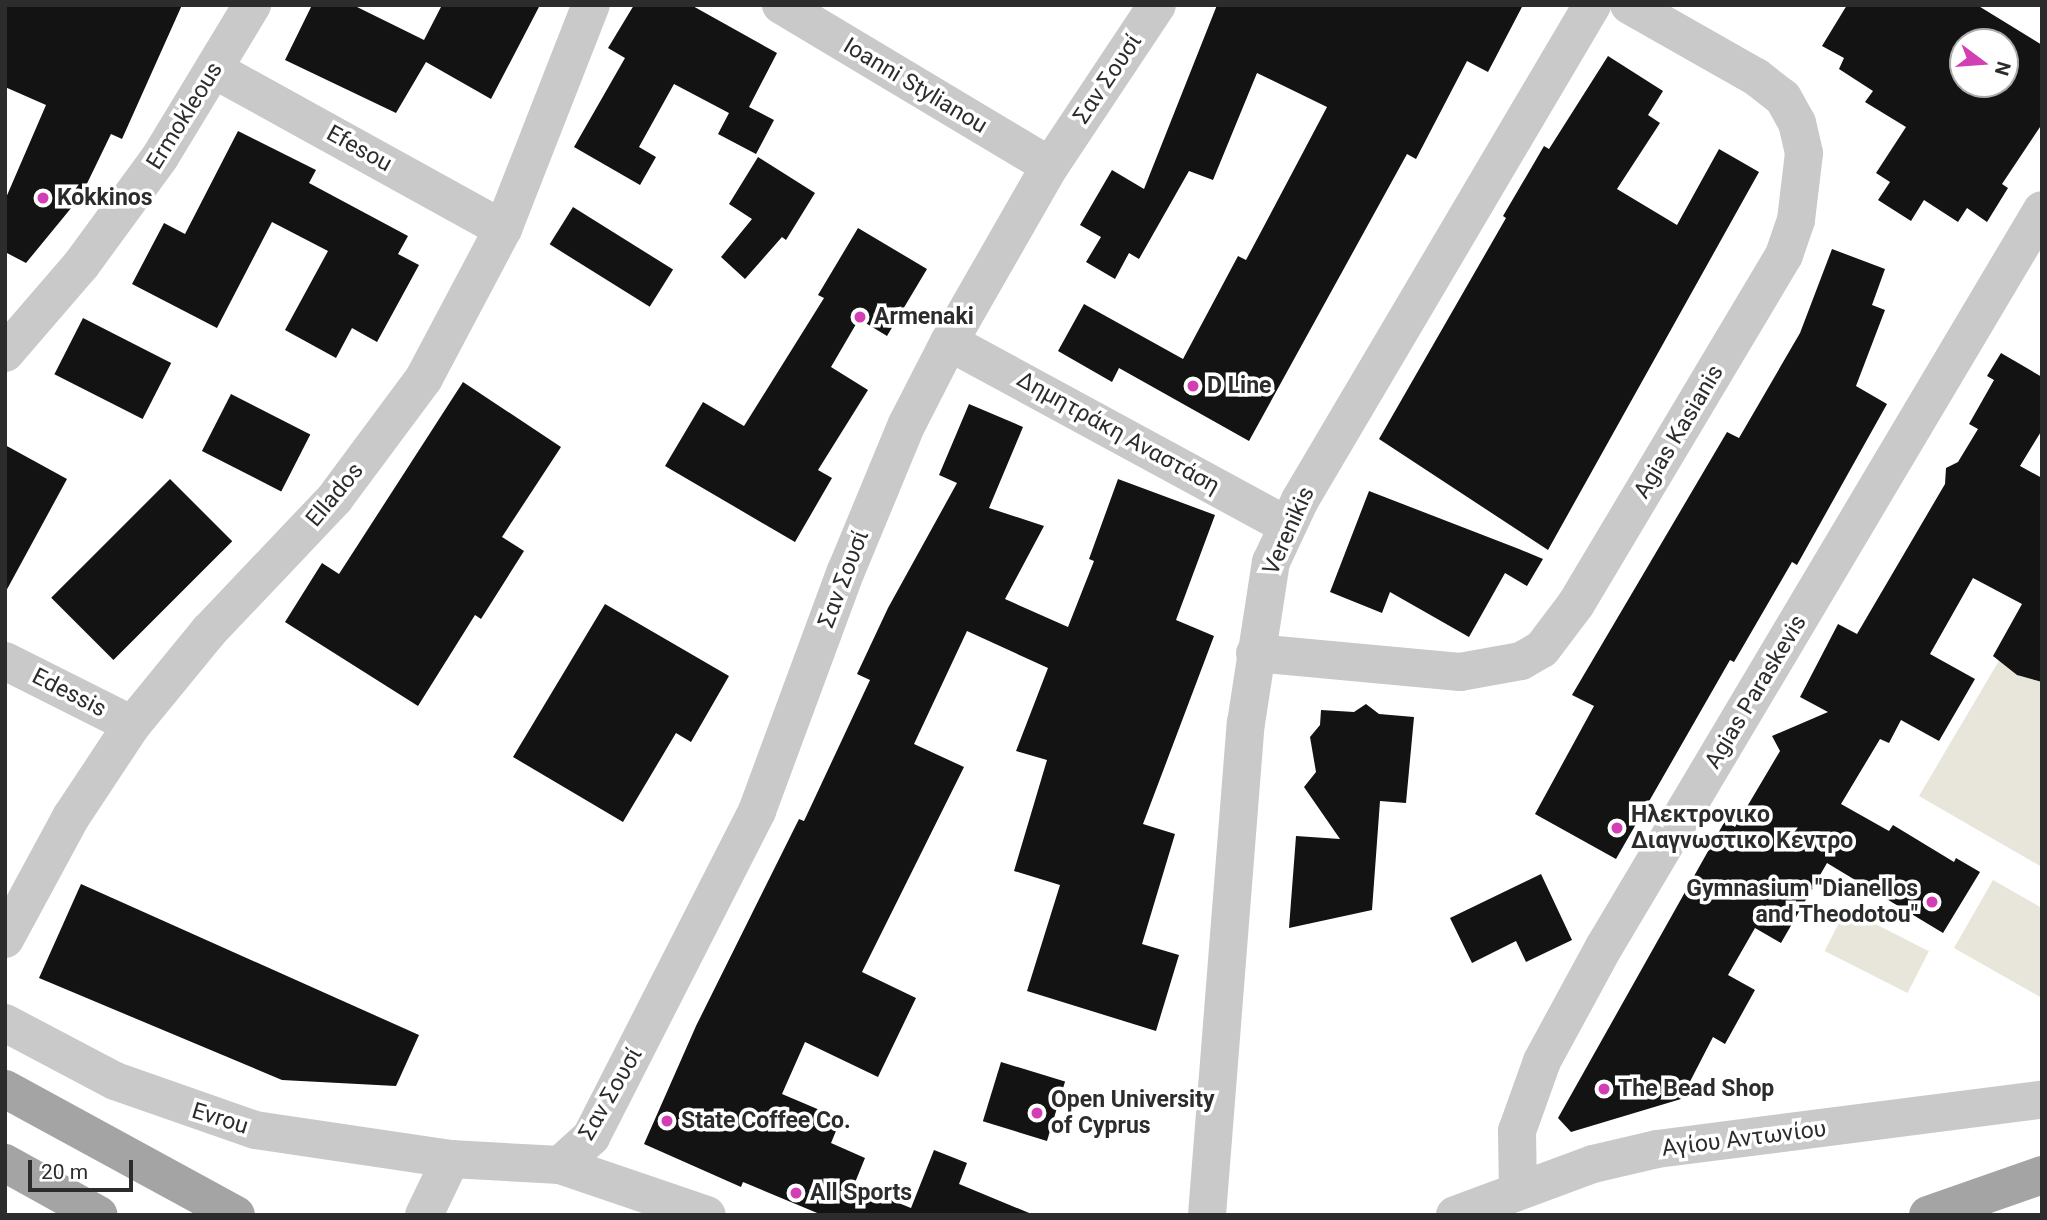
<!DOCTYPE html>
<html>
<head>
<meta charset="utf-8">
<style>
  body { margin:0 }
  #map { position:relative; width:2047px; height:1220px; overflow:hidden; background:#fff; font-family:Roboto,sans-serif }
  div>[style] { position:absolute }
  .green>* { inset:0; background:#e8e5db; transform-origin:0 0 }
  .building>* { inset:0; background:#131313; transform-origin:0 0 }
  .minor>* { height:38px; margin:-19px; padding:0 19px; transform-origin:19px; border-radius:19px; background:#c9c9c9 }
  .major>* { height:38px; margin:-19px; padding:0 19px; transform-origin:19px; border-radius:19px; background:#a4a4a4 }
  .dots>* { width:19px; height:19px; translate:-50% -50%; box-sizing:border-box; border:4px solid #fff; border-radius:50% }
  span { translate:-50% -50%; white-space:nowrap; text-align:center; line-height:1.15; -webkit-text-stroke:7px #fff; paint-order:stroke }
  .street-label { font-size:23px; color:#2c2c2c }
  .poi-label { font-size:23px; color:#2c2c2c; font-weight:700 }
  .left { translate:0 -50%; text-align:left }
  .right { translate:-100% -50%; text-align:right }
  .frame { position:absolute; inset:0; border:7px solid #2c2c2c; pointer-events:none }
  .north { position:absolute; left:1949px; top:28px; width:70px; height:70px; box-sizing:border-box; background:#fff; border:2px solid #ababab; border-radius:50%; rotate:106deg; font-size:19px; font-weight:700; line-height:28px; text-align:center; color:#2c2c2c }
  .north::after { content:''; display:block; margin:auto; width:24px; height:32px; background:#d23fb5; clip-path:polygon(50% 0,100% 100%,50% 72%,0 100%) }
  .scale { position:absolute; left:28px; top:1160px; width:105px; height:32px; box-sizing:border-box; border:4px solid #2c2c2c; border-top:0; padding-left:9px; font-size:21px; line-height:24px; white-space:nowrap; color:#2c2c2c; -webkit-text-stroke:5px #fff; paint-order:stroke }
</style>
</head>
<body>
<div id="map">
  <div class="green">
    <i style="clip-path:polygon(2000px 659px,2017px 675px,2042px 682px,2042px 867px,1919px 796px)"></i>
    <i style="clip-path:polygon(1993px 880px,2042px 908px,2042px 998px,1954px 948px)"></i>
    <i style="left:1846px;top:909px;width:93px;height:47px;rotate:27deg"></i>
  </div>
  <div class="building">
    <i style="clip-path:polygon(5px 5px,182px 5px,122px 139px,111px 134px,81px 196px,26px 263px,5px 252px,5px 200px,46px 105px,5px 87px)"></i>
    <i style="clip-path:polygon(312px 5px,353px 5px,424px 40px,442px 5px,540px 5px,491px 99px,426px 62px,396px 113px,285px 60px)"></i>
    <i style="clip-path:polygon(634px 5px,691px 5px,777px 53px,749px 107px,774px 120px,756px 154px,718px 134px,729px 113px,674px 84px,639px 147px,656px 157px,640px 185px,574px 147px,625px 58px,608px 48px)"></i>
    <i style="clip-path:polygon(1217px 5px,1523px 5px,1488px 72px,1467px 61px,1416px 159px,1407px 154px,1249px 441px,1119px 368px,1112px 382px,1058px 351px,1084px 304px,1183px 359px,1238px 256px,1246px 260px,1327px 107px,1257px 73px,1213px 180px,1189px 171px,1139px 259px,1129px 253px,1115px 279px,1086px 262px,1101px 237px,1080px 225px,1112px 170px,1144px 189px)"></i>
    <i style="clip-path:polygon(evenodd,1847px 5px,1977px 5px,2042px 45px,2042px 124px,2002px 184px,2008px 188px,1987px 222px,1967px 208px,1958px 222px,1924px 200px,1911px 221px,1878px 200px,1890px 182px,1876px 173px,1906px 127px,1865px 102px,1873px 91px,1839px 69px,1844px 58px,1822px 46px,1847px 5px,1963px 42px,2005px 42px,2005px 84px,1963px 84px,1963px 42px)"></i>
    <i style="clip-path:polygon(1608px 56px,1663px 91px,1648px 115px,1660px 123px,1617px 189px,1677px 225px,1719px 149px,1759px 172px,1548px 550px,1379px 439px,1506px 218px,1503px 216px,1544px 146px,1549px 149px)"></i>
    <i style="clip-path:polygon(238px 131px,316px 170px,309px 183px,408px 236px,398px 254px,419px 265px,377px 342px,352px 328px,336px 358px,285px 330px,328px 251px,272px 222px,217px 328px,132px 284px,164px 223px,185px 234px)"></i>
    <i style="clip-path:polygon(758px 157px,815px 193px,786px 240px,782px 237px,745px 279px,721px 257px,752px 219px,729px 204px)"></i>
    <i style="left:573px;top:207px;width:118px;height:44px;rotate:32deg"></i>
    <i style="clip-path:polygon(858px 228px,927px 269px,887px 336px,859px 319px,831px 367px,868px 390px,818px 470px,832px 478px,795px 542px,665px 466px,703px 402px,744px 426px,824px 298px,818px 295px)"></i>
    <i style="clip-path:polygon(1832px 249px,1885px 269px,1872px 305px,1885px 310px,1856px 386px,1887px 404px,1797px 565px,1792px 562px,1734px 662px,1730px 660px,1616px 859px,1535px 814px,1594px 706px,1572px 695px,1727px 432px,1739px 438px,1800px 333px)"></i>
    <i style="left:83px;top:318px;width:99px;height:63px;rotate:27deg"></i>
    <i style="clip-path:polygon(2001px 353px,2042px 377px,2042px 430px,2020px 466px,2042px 478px,2042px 682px,2017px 675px,1993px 656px,2022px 604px,1973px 578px,1930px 654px,1975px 679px,1939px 741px,1901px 720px,1889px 743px,1880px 739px,1841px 804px,1889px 831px,1893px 825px,1954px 862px,1956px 858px,1980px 872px,1943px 933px,1827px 863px,1781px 943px,1755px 928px,1728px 975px,1755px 990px,1725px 1044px,1713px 1037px,1681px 1099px,1571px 1132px,1558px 1118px,1725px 821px,1735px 827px,1780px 751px,1772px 736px,1828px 712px,1800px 697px,1838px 624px,1857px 634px,1945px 484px,1946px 468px,1958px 462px,1978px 429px,1969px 424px,1994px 380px,1987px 376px)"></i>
    <i style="clip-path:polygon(463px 382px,561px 447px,502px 537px,524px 551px,481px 619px,475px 615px,418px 706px,285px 622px,322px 563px,339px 574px)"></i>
    <i style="left:231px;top:394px;width:89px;height:64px;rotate:27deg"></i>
    <i style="clip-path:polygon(969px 404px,1023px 427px,989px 508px,1044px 526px,1005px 599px,1068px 627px,1094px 561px,1089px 559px,1118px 479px,1215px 515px,1176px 620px,1214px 636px,1143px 824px,1175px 834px,1142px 944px,1179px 955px,1156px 1031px,1027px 991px,1060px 885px,1014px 871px,1047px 760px,1016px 751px,1048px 668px,967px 631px,914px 744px,964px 767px,862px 972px,916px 998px,878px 1077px,805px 1042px,782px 1094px,841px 1119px,831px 1143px,865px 1158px,854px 1185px,911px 1208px,934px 1150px,967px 1163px,959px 1184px,1034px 1215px,822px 1215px,743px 1182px,741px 1187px,644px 1144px,696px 1026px,799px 819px,804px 821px,870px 680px,857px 674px,888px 608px,957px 483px,939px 475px)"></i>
    <i style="clip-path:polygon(5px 445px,67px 479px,5px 593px)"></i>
    <i style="left:170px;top:479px;width:88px;height:168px;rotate:45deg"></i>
    <i style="clip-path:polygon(1369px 491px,1519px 549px,1543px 559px,1527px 586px,1505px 573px,1469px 637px,1390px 592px,1382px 613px,1330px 592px)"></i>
    <i style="clip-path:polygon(605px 604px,729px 676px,691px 742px,676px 733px,623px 822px,513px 757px)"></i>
    <i style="clip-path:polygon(1366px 704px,1379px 714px,1414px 717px,1406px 803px,1380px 801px,1372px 910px,1289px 928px,1296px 836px,1340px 839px,1304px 787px,1316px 772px,1310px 737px,1320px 725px,1321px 710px,1354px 712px)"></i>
    <i style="clip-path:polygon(1541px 874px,1572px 940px,1526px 962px,1516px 941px,1472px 963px,1450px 918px)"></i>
    <i style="clip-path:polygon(81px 884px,419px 1035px,396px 1086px,282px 1080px,39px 978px)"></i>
    <i style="left:1001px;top:1062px;width:67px;height:62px;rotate:17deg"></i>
  </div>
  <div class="minor">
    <i style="left:781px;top:5px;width:313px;rotate:30.9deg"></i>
    <i style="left:215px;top:70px;width:329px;rotate:28.9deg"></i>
    <i style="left:949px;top:342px;width:383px;rotate:28.5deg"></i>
    <i style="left:5px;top:353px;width:116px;rotate:-49.2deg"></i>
    <i style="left:81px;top:265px;width:134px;rotate:-53.8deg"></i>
    <i style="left:160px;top:157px;width:178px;rotate:-58.8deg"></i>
    <i style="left:1255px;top:653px;width:206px;rotate:5.3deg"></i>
    <i style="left:1460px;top:672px;width:62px;rotate:-10.2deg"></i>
    <i style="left:1521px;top:661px;width:24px;rotate:-30deg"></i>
    <i style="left:1542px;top:649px;width:56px;rotate:-52.9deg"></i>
    <i style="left:1576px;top:604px;width:406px;rotate:-59.2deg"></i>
    <i style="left:1784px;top:255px;width:37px;rotate:-71deg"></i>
    <i style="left:1796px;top:220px;width:67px;rotate:-83.2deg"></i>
    <i style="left:1804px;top:153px;width:31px;rotate:-103deg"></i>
    <i style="left:1797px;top:123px;width:29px;rotate:-119deg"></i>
    <i style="left:1783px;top:98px;width:34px;rotate:-142deg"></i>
    <i style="left:1756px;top:77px;width:146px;rotate:-150.4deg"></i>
    <i style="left:5px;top:661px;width:142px;rotate:26.7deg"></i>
    <i style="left:5px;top:939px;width:139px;rotate:-61.6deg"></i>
    <i style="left:71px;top:817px;width:110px;rotate:-56.5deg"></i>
    <i style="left:132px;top:725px;width:122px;rotate:-50.7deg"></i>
    <i style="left:209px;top:631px;width:183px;rotate:-46.5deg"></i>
    <i style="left:335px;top:498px;width:149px;rotate:-53.4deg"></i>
    <i style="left:424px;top:378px;width:169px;rotate:-62.1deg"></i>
    <i style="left:503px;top:229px;width:241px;rotate:-68.6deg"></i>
    <i style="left:5px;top:1023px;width:124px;rotate:27.8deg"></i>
    <i style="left:115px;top:1081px;width:148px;rotate:19.3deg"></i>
    <i style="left:255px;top:1130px;width:198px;rotate:8.4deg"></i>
    <i style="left:451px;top:1159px;width:109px;rotate:3.2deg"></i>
    <i style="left:560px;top:1165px;width:155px;rotate:18.8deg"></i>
    <i style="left:560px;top:1165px;width:42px;rotate:-42.1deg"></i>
    <i style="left:591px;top:1137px;width:366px;rotate:-63deg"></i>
    <i style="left:757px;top:811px;width:256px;rotate:-69.7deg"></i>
    <i style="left:846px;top:571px;width:159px;rotate:-67.5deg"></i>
    <i style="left:907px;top:424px;width:92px;rotate:-62.9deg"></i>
    <i style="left:949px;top:342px;width:203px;rotate:-60.2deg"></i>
    <i style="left:1050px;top:166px;width:193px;rotate:-56.4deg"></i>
    <i style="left:1518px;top:1190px;width:59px;rotate:-91deg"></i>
    <i style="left:1517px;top:1131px;width:74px;rotate:-70.3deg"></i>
    <i style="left:1542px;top:1061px;width:130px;rotate:-61.5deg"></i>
    <i style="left:1604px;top:947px;width:857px;rotate:-59.28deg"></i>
    <i style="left:424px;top:1215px;width:62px;rotate:-64.3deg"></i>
    <i style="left:1207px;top:1215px;width:494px;rotate:-85.5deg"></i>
    <i style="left:1246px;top:723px;width:163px;rotate:-81.2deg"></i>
    <i style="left:1271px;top:562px;width:68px;rotate:-64.9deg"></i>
    <i style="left:1300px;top:500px;width:575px;rotate:-59.46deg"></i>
    <i style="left:1455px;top:1215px;width:147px;rotate:-20.3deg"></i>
    <i style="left:1593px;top:1164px;width:66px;rotate:-13.2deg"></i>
    <i style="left:1657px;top:1149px;width:388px;rotate:-7.3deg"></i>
  </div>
  <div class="major">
    <i style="left:5px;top:1089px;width:263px;rotate:28.6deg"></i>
    <i style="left:5px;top:1163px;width:107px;rotate:29deg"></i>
    <i style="left:1928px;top:1215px;width:121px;rotate:-19.3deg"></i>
  </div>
  <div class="dots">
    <i style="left:43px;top:198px;background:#d23fb5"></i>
    <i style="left:860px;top:317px;background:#d23fb5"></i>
    <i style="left:1193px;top:386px;background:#d23fb5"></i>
    <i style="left:1617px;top:828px;background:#d23fb5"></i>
    <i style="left:1932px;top:902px;background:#d23fb5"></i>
    <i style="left:1604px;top:1089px;background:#d23fb5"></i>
    <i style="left:1037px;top:1113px;background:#d23fb5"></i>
    <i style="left:667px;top:1121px;background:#d23fb5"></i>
    <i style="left:796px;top:1193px;background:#d23fb5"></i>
  </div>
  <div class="street-label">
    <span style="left:1108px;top:79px;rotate:-56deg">Σαν Σουσί</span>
    <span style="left:915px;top:86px;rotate:31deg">Ioanni Stylianou</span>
    <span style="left:185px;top:116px;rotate:-58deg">Ermokleous</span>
    <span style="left:359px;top:149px;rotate:29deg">Efesou</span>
    <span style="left:1679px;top:432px;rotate:-59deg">Agias Kasianis</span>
    <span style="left:1118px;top:433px;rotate:29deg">Δημητράκη Αναστάση</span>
    <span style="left:335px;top:495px;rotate:-50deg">Ellados</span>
    <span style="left:1289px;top:531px;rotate:-66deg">Verenikis</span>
    <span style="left:844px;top:579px;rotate:-69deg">Σαν Σουσί</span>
    <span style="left:1756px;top:692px;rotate:-59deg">Agias Paraskevis</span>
    <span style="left:69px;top:693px;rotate:27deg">Edessis</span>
    <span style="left:611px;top:1094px;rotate:-60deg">Σαν Σουσί</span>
    <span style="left:220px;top:1119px;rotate:17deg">Evrou</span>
    <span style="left:1744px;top:1139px;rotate:-7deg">Αγίου Αντωνίου</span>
  </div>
  <div class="poi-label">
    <span class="left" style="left:57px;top:198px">Kokkinos</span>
    <span class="left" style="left:874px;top:317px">Armenaki</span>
    <span class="left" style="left:1207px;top:386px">D Line</span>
    <span class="left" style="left:1631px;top:828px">Ηλεκτρονικο<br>Διαγνωστικο Κεντρο</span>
    <span class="right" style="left:1918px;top:902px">Gymnasium "Dianellos<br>and Theodotou"</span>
    <span class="left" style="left:1618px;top:1089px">The Bead Shop</span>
    <span class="left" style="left:1051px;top:1113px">Open University<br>of Cyprus</span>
    <span class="left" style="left:681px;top:1121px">State Coffee Co.</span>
    <span class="left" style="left:810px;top:1193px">All Sports</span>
  </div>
  <div class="frame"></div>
  <div class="north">N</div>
  <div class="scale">20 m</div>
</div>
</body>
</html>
